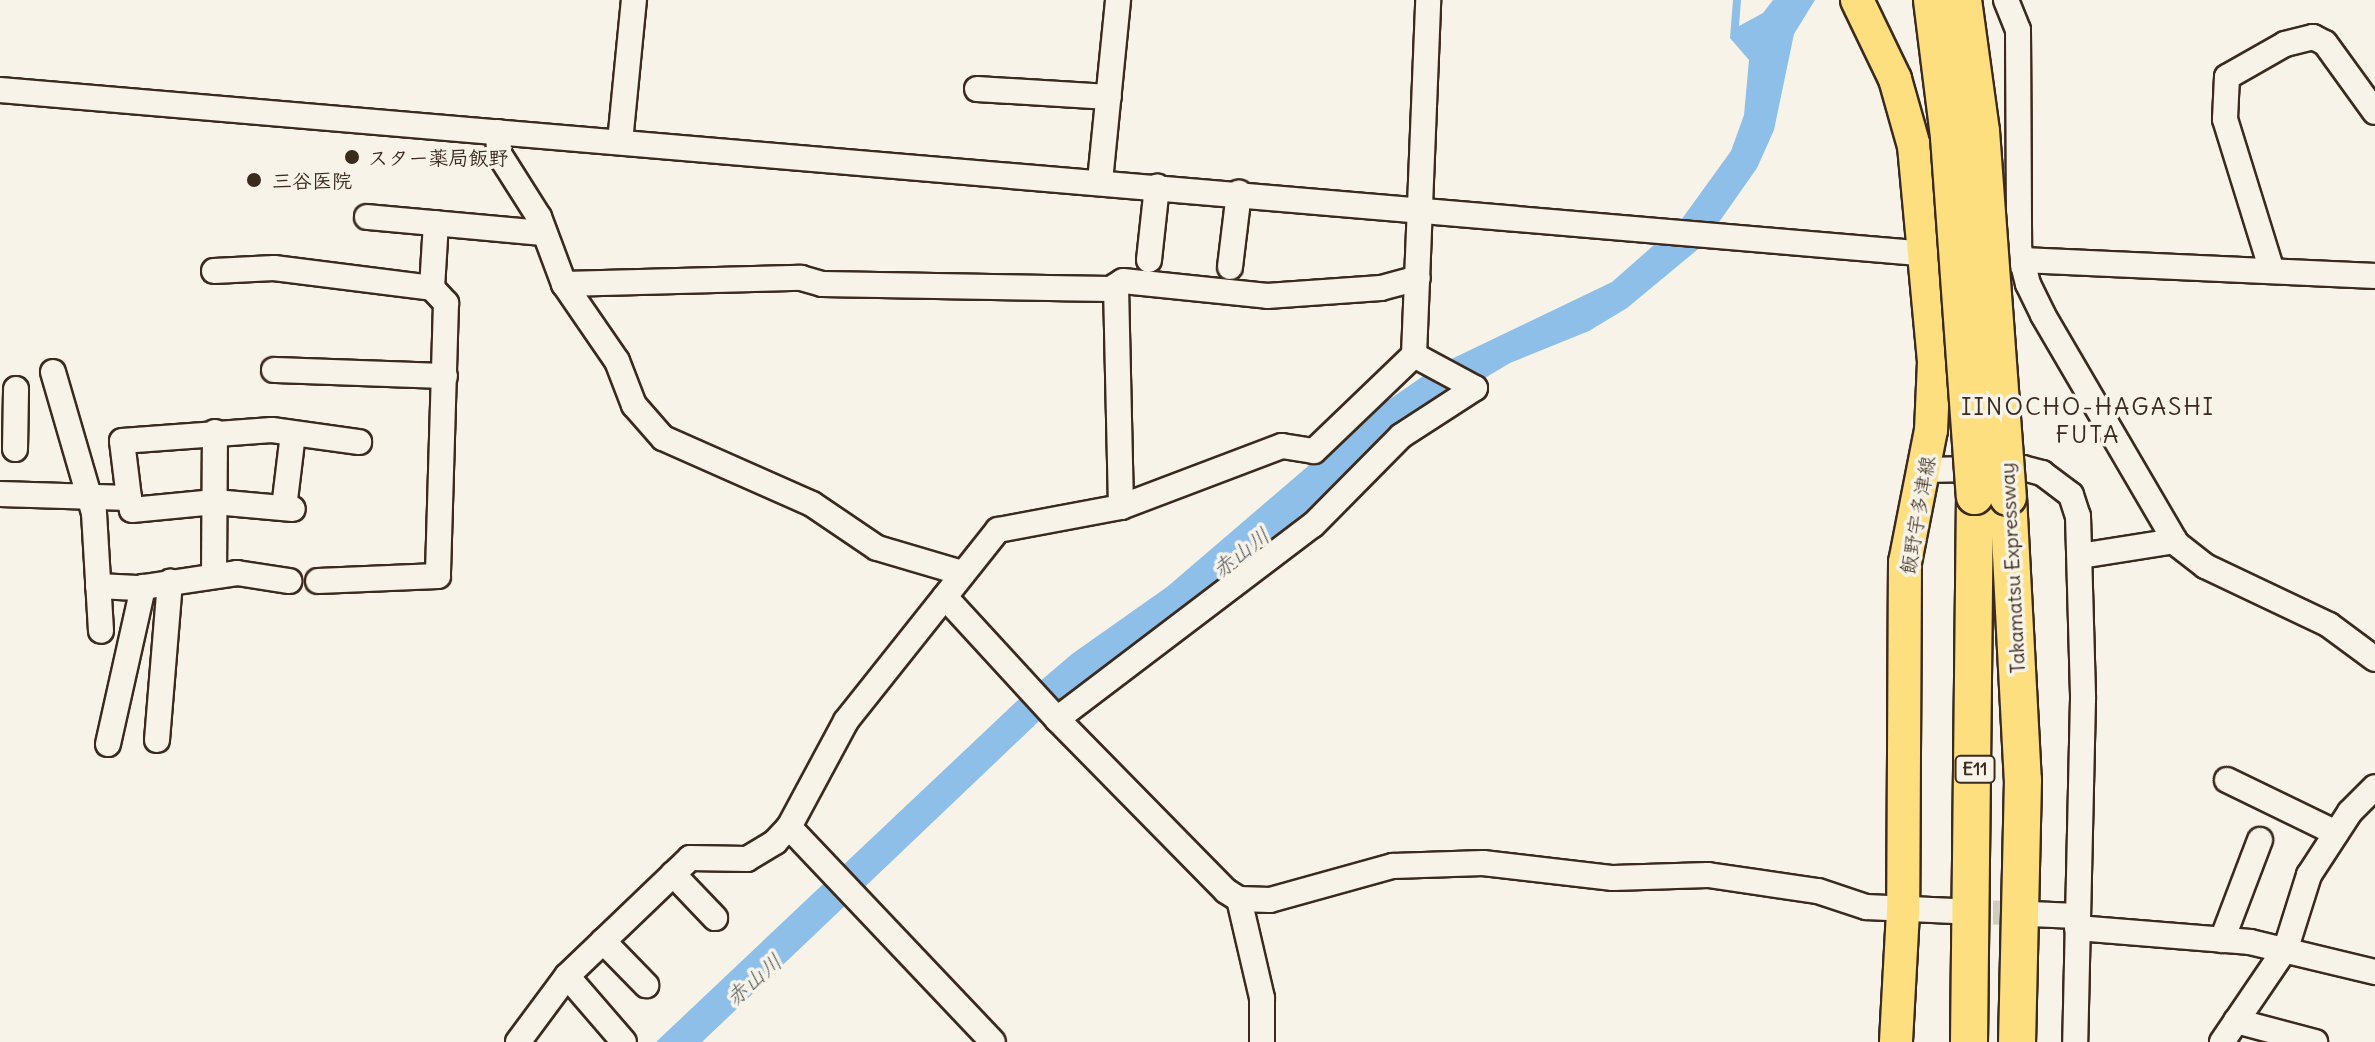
<!DOCTYPE html>
<html>
<head>
<meta charset="utf-8">
<style>
  body { margin:0 }
  #map { position:relative; width:2375px; height:1042px; overflow:hidden; background:#f7f3e8; font-family:Delius,"Klee One",sans-serif }
  div>[style] { position:absolute }
  .water>* { inset:0; background:#8dbfe9 }
  .minor-tunnel>* { height:24px; margin-top:-12px; transform-origin:0; background:repeating-linear-gradient(90deg,#d1cbc0 0 24px,transparent 0 36px) }
  .roads { filter:drop-shadow(2px 0 #3b2a1e) drop-shadow(-2px 0 #3b2a1e) drop-shadow(0 2px #3b2a1e) drop-shadow(0 -2px #3b2a1e) }
  .minor>* { height:24px; margin:-12px; padding:0 12px; transform-origin:12px; border-radius:12px; background:#f7f3e8 }
  .major>* { height:32px; margin:-16px; padding:0 16px; transform-origin:16px; border-radius:16px; background:#fddf80 }
  .highway>* { height:36px; margin:-18px; padding:0 18px; transform-origin:18px; border-radius:18px; background:#fddf80 }
  .bridges { filter:drop-shadow(2px 0 #3b2a1e) drop-shadow(-2px 0 #3b2a1e) drop-shadow(0 2px #3b2a1e) drop-shadow(0 -2px #3b2a1e) }
  .highway-bridge>* { height:36px; margin:-18px; padding:0 18px; transform-origin:18px; border-radius:18px; background:#fddf80 }
  .dots>* { width:22px; height:22px; translate:-50% -50%; box-sizing:border-box; border:4px solid #f7f3e8; border-radius:50% }
  span { translate:-50% -50%; white-space:nowrap; text-align:center; line-height:1.15; -webkit-text-stroke:7px #f7f3e8; paint-order:stroke }
  .shield-label span { padding:2px 6px; background:#f7f3e8; border:2px solid; border-radius:6px; -webkit-text-stroke-width:0 }
  .shield-label { font-size:18px; color:#3b2a1e; font-weight:700 }
  .poi-label { font-size:20px; color:#3b2a1e; font-weight:700 }
  .left { translate:0 -50%; text-align:left }
  .street-label { font-size:20px; color:#3b2a1e }
  .water-label { font-size:22px; color:#54575b; font-style:italic }
  .quarter-label { font-size:24px; color:#3b2a1e; letter-spacing:2px }
</style>
</head>
<body>
<div id="map">
  <div class="water">
    <i style="clip-path:polygon(1733px 0,1741px 0,1739px 26px,1763px 13px,1773px 0,1815px 0,1794px 34px,1774px 130px,1757px 168px,1703px 245px,1627px 308px,1589px 331px,1510px 363px,1418px 418px,1328px 500px,1037px 723px,702px 1042px,656px 1042px,1017px 701px,1072px 654px,1167px 587px,1370px 413px,1439px 365px,1612px 282px,1679px 223px,1731px 151px,1744px 115px,1749px 60px,1730px 38px)"></i>
  </div>
  <div class="minor-tunnel">
    <i style="left:1957px;top:911px;width:73px;rotate:2.4deg"></i>
  </div>
  <div class="roads">
    <div class="minor">
      <i style="left:2006px;top:0;width:32px;rotate:68deg"></i>
      <i style="left:2018px;top:30px;width:218px;rotate:89.7deg"></i>
      <i style="left:2019px;top:248px;width:37px;rotate:76deg"></i>
      <i style="left:2028px;top:284px;width:34px;rotate:64deg"></i>
      <i style="left:2043px;top:315px;width:265px;rotate:59.7deg"></i>
      <i style="left:2177px;top:544px;width:36px;rotate:38deg"></i>
      <i style="left:2205px;top:566px;width:137px;rotate:25.4deg"></i>
      <i style="left:2329px;top:625px;width:57px;rotate:36.5deg"></i>
      <i style="left:977px;top:89px;width:132px;rotate:3.5deg"></i>
      <i style="left:0;top:90px;width:1946px;rotate:4.86deg"></i>
      <i style="left:498px;top:132px;width:22px;rotate:87deg"></i>
      <i style="left:499px;top:154px;width:75px;rotate:57.6deg"></i>
      <i style="left:539px;top:217px;width:72px;rotate:69.5deg"></i>
      <i style="left:564px;top:284px;width:93px;rotate:55.5deg"></i>
      <i style="left:617px;top:361px;width:47px;rotate:68.9deg"></i>
      <i style="left:634px;top:405px;width:44px;rotate:48.7deg"></i>
      <i style="left:663px;top:438px;width:163px;rotate:23.9deg"></i>
      <i style="left:812px;top:504px;width:78px;rotate:34.1deg"></i>
      <i style="left:877px;top:548px;width:89px;rotate:16.4deg"></i>
      <i style="left:620px;top:142px;width:143px;rotate:-84.4deg"></i>
      <i style="left:1100px;top:181px;width:182px;rotate:-84.3deg"></i>
      <i style="left:367px;top:217px;width:178px;rotate:5.2deg"></i>
      <i style="left:1979px;top:258px;width:396px;rotate:2.6deg"></i>
      <i style="left:1149px;top:260px;width:74px;rotate:-83.8deg"></i>
      <i style="left:1230px;top:267px;width:75px;rotate:-83.1deg"></i>
      <i style="left:214px;top:271px;width:60px;rotate:-2.9deg"></i>
      <i style="left:274px;top:268px;width:159px;rotate:7.2deg"></i>
      <i style="left:432px;top:288px;width:21px;rotate:47deg"></i>
      <i style="left:446px;top:303px;width:273px;rotate:91.7deg"></i>
      <i style="left:438px;top:576px;width:120px;rotate:177.6deg"></i>
      <i style="left:2272px;top:271px;width:159px;rotate:-107.2deg"></i>
      <i style="left:2225px;top:119px;width:42px;rotate:-87.3deg"></i>
      <i style="left:2227px;top:77px;width:67px;rotate:-29.6deg"></i>
      <i style="left:2285px;top:44px;width:29px;rotate:-14deg"></i>
      <i style="left:2313px;top:37px;width:13px;rotate:27deg"></i>
      <i style="left:2325px;top:43px;width:85px;rotate:54.1deg"></i>
      <i style="left:564px;top:284px;width:237px;rotate:-1.5deg"></i>
      <i style="left:801px;top:278px;width:22px;rotate:16deg"></i>
      <i style="left:822px;top:284px;width:289px;rotate:1deg"></i>
      <i style="left:1111px;top:289px;width:14px;rotate:-34deg"></i>
      <i style="left:1123px;top:281px;width:145px;rotate:5.9deg"></i>
      <i style="left:1267px;top:296px;width:114px;rotate:-4deg"></i>
      <i style="left:1381px;top:288px;width:38px;rotate:-15deg"></i>
      <i style="left:1116px;top:286px;width:221px;rotate:88.7deg"></i>
      <i style="left:432px;top:288px;width:65px;rotate:-86.5deg"></i>
      <i style="left:274px;top:370px;width:171px;rotate:2deg"></i>
      <i style="left:53px;top:372px;width:147px;rotate:73.8deg"></i>
      <i style="left:94px;top:513px;width:118px;rotate:86.6deg"></i>
      <i style="left:15px;top:449px;width:60px;rotate:-89deg"></i>
      <i style="left:1924px;top:470px;width:99px;rotate:-1.2deg"></i>
      <i style="left:2023px;top:468px;width:20px;rotate:15deg"></i>
      <i style="left:2042px;top:473px;width:36px;rotate:37deg"></i>
      <i style="left:2071px;top:495px;width:22px;rotate:72deg"></i>
      <i style="left:2078px;top:516px;width:183px;rotate:88.4deg"></i>
      <i style="left:2083px;top:699px;width:343px;rotate:91.3deg"></i>
      <i style="left:0;top:494px;width:129px;rotate:1.8deg"></i>
      <i style="left:129px;top:498px;width:12px;rotate:76deg"></i>
      <i style="left:132px;top:510px;width:83px;rotate:-5.5deg"></i>
      <i style="left:215px;top:502px;width:78px;rotate:5.1deg"></i>
      <i style="left:129px;top:498px;width:57px;rotate:-97deg"></i>
      <i style="left:122px;top:441px;width:150px;rotate:-4.2deg"></i>
      <i style="left:272px;top:430px;width:88px;rotate:7.9deg"></i>
      <i style="left:284px;top:508px;width:75px;rotate:-83.1deg"></i>
      <i style="left:2080px;top:556px;width:96px;rotate:-9deg"></i>
      <i style="left:214px;top:574px;width:142px;rotate:-89.6deg"></i>
      <i style="left:98px;top:586px;width:39px;rotate:3deg"></i>
      <i style="left:137px;top:588px;width:101px;rotate:-8.5deg"></i>
      <i style="left:237px;top:573px;width:53px;rotate:8.7deg"></i>
      <i style="left:945px;top:597px;width:166px;rotate:47.4deg"></i>
      <i style="left:1057px;top:719px;width:241px;rotate:45.5deg"></i>
      <i style="left:1226px;top:891px;width:15px;rotate:32deg"></i>
      <i style="left:1239px;top:899px;width:31px;rotate:2deg"></i>
      <i style="left:1270px;top:900px;width:128px;rotate:-15.5deg"></i>
      <i style="left:1393px;top:866px;width:90px;rotate:-1.9deg"></i>
      <i style="left:1483px;top:863px;width:131px;rotate:6.6deg"></i>
      <i style="left:1613px;top:878px;width:95px;rotate:-1.8deg"></i>
      <i style="left:1708px;top:875px;width:111px;rotate:8.3deg"></i>
      <i style="left:1818px;top:891px;width:51px;rotate:18.4deg"></i>
      <i style="left:1866px;top:907px;width:88px;rotate:2.6deg"></i>
      <i style="left:1057px;top:719px;width:321px;rotate:-37.2deg"></i>
      <i style="left:1313px;top:525px;width:125px;rotate:-45.3deg"></i>
      <i style="left:1401px;top:436px;width:88px;rotate:-33deg"></i>
      <i style="left:1475px;top:388px;width:69px;rotate:-151.6deg"></i>
      <i style="left:157px;top:740px;width:159px;rotate:-85.3deg"></i>
      <i style="left:108px;top:744px;width:161px;rotate:-77.4deg"></i>
      <i style="left:2227px;top:780px;width:121px;rotate:25.9deg"></i>
      <i style="left:789px;top:827px;width:296px;rotate:46.5deg"></i>
      <i style="left:673px;top:874px;width:61px;rotate:46.3deg"></i>
      <i style="left:1239px;top:899px;width:102px;rotate:76.9deg"></i>
      <i style="left:1262px;top:998px;width:44px;rotate:90deg"></i>
      <i style="left:2030px;top:914px;width:47px;rotate:2.4deg"></i>
      <i style="left:2077px;top:928px;width:174px;rotate:4.6deg"></i>
      <i style="left:2250px;top:942px;width:129px;rotate:13.5deg"></i>
      <i style="left:2222px;top:940px;width:107px;rotate:-69.2deg"></i>
      <i style="left:603px;top:941px;width:62px;rotate:45.7deg"></i>
      <i style="left:567px;top:976px;width:87px;rotate:49.2deg"></i>
      <i style="left:2236px;top:1021px;width:82px;rotate:14.9deg"></i>
      <i style="left:518px;top:1042px;width:82px;rotate:-53.4deg"></i>
      <i style="left:567px;top:976px;width:170px;rotate:-43.8deg"></i>
      <i style="left:690px;top:858px;width:57px;rotate:1deg"></i>
      <i style="left:747px;top:859px;width:33px;rotate:-31deg"></i>
      <i style="left:775px;top:842px;width:21px;rotate:-47deg"></i>
      <i style="left:789px;top:827px;width:120px;rotate:-61.7deg"></i>
      <i style="left:846px;top:721px;width:244px;rotate:-51.5deg"></i>
      <i style="left:998px;top:530px;width:125px;rotate:-10.6deg"></i>
      <i style="left:1121px;top:507px;width:172px;rotate:-20.8deg"></i>
      <i style="left:1282px;top:446px;width:32px;rotate:9deg"></i>
      <i style="left:1314px;top:451px;width:139px;rotate:-43.8deg"></i>
      <i style="left:1414px;top:355px;width:355px;rotate:-87.7deg"></i>
      <i style="left:2222px;top:1042px;width:114px;rotate:-55.8deg"></i>
      <i style="left:2286px;top:948px;width:77px;rotate:-72.5deg"></i>
      <i style="left:2309px;top:875px;width:75px;rotate:-56.9deg"></i>
      <i style="left:2350px;top:812px;width:35px;rotate:-45deg"></i>
    </div>
    <div class="major">
      <i style="left:1857px;top:0;width:88px;rotate:64.3deg"></i>
      <i style="left:1895px;top:79px;width:70px;rotate:74.2deg"></i>
      <i style="left:1914px;top:146px;width:217px;rotate:84.7deg"></i>
      <i style="left:1934px;top:362px;width:68px;rotate:92.5deg"></i>
      <i style="left:1931px;top:430px;width:135px;rotate:101.1deg"></i>
      <i style="left:1905px;top:562px;width:350px;rotate:90.3deg"></i>
      <i style="left:1903px;top:912px;width:130px;rotate:93.1deg"></i>
    </div>
    <div class="highway">
      <i style="left:2008px;top:497px;width:283px;rotate:87deg"></i>
      <i style="left:2023px;top:780px;width:262px;rotate:91.3deg"></i>
      <i style="left:1969px;top:1042px;width:546px;rotate:-89.37deg"></i>
    </div>
  </div>
  <div class="bridges">
    <div class="highway-bridge">
      <i style="left:1932px;top:0;width:138px;rotate:82.9deg"></i>
      <i style="left:1949px;top:137px;width:360px;rotate:85.9deg"></i>
      <i style="left:1963px;top:0;width:132px;rotate:82.2deg"></i>
      <i style="left:1981px;top:131px;width:367px;rotate:85.8deg"></i>
    </div>
  </div>
  <div class="dots">
    <i style="left:352px;top:157px;background:#3b2a1e"></i>
    <i style="left:254px;top:180px;background:#3b2a1e"></i>
  </div>
  <div class="shield-label">
    <span style="left:1975px;top:769px">E11</span>
  </div>
  <div class="poi-label">
    <span class="left" style="left:368px;top:157px">スター薬局飯野</span>
    <span class="left" style="left:272px;top:180px">三谷医院</span>
  </div>
  <div class="street-label">
    <span style="left:1917px;top:515px;rotate:-80deg">飯野宇多津線</span>
    <span style="left:2012px;top:568px;rotate:-93deg">Takamatsu Expressway</span>
  </div>
  <div class="water-label">
    <span style="left:1241px;top:553px;rotate:-38deg">赤山川</span>
    <span style="left:754px;top:980px;rotate:-41deg">赤山川</span>
  </div>
  <div class="quarter-label">
    <span style="left:2088px;top:421px">IINOCHO-HAGASHI<br>FUTA</span>
  </div>
</div>
</body>
</html>
